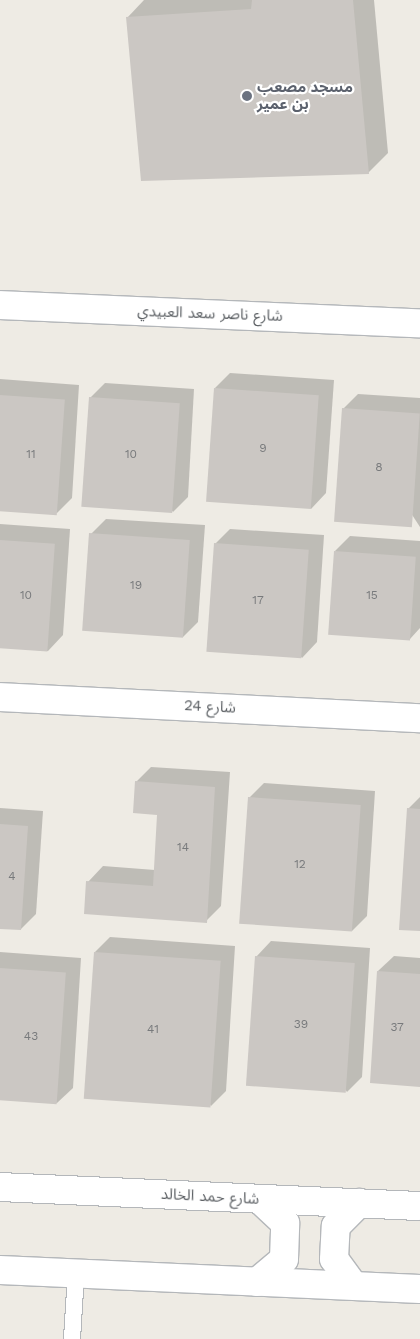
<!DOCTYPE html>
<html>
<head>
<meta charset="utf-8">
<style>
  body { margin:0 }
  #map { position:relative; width:420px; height:1339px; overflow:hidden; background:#eeebe4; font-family:"Work Sans","Noto Sans Arabic",sans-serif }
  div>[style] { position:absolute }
  .shadow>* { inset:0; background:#0003 }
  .building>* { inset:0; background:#cbc7c3; transform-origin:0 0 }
  .roads { filter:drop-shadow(1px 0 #b4b7ba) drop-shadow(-1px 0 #b4b7ba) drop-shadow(0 1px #b4b7ba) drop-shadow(0 -1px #b4b7ba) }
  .lane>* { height:16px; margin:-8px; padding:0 8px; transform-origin:8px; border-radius:8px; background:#fff }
  .street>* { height:28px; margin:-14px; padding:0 14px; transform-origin:14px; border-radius:14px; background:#fff }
  .secondary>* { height:28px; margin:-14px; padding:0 14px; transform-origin:14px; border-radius:14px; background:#fff }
  .dots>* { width:14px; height:14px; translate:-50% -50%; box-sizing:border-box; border:2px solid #fff; border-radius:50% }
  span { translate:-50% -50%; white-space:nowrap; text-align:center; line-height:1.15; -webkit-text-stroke:4.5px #fff; paint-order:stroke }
  .number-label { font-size:12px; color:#787a7c }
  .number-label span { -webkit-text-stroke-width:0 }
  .worship-label { font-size:15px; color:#5b616d; font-weight:700 }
  .left { translate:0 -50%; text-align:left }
  .street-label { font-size:15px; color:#5c6064 }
</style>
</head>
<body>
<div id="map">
  <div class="shadow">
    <i style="clip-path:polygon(144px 0,374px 0,388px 153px,368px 173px,127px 18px)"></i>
    <i style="clip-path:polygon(230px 373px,334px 380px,326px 493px,311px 509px,215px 388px)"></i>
    <i style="clip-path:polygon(0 379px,79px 385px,72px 498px,57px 513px,0 509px)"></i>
    <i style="clip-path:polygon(105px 383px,194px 389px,188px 497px,173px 512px,90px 398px)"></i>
    <i style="clip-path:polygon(358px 394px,420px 398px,420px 527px,343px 409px)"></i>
    <i style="clip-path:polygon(106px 519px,205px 525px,198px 622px,183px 637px,91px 534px)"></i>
    <i style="clip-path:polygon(0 524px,70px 529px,63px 635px,48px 651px,0 647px)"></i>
    <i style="clip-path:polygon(230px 529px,324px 535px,317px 642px,302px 658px,215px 544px)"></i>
    <i style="clip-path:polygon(350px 536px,420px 541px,420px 628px,410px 639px,335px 551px)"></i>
    <i style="clip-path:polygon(151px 767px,230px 772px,221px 906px,206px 921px,88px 882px,103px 866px,155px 870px,158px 814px,136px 782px)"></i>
    <i style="clip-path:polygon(264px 783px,375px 791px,367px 916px,352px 931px,249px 798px)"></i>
    <i style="clip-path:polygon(420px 797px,420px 930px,408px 809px)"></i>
    <i style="clip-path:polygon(0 808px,43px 811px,36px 914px,21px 929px,0 928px)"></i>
    <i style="clip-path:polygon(110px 937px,235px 946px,226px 1091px,211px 1106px,95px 952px)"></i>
    <i style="clip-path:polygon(271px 941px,370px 948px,362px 1077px,347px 1092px,256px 957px)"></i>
    <i style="clip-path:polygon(0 952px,81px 958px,73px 1088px,57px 1103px,0 1099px)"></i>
    <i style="clip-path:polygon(394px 956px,420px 958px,420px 1086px,378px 971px)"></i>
  </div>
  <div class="building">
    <i style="clip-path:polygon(252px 0,353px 0,369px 174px,141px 181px,126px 17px,251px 9px)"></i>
    <i style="left:214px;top:388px;width:105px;height:114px;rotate:4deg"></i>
    <i style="left:0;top:395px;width:65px;height:116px;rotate:4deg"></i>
    <i style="left:89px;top:397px;width:91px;height:110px;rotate:4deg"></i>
    <i style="left:342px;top:408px;width:78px;height:114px;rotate:4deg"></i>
    <i style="left:89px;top:533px;width:101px;height:98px;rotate:4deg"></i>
    <i style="left:0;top:540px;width:55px;height:108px;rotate:4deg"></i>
    <i style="left:214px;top:543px;width:95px;height:109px;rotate:4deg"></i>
    <i style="left:334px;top:551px;width:82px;height:84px;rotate:4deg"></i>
    <i style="clip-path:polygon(135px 781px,215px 787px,207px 923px,84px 914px,86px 881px,153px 886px,157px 815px,133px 813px)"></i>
    <i style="left:248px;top:797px;width:113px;height:127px;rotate:4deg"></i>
    <i style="clip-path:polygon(407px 808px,420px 809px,420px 931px,399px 930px)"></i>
    <i style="clip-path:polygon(0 824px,28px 826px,21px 930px,0 929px)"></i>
    <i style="left:94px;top:952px;width:127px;height:147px;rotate:4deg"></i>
    <i style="left:255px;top:956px;width:100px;height:130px;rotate:4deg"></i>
    <i style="left:0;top:968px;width:66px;height:132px;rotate:4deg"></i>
    <i style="clip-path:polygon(377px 971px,420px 974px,420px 1087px,370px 1083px)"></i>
  </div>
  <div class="roads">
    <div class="lane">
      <i style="left:72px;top:1339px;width:65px;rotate:-86.5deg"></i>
    </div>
    <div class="street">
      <i style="left:0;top:305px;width:420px;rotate:2.5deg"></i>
      <i style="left:0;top:697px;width:421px;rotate:2.9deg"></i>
    </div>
    <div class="secondary">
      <i style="left:0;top:1187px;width:420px;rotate:2.6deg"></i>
      <i style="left:0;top:1270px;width:420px;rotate:2.6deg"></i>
      <i style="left:257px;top:1282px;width:35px;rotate:-40deg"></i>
      <i style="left:284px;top:1259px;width:36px;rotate:-88deg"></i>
      <i style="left:285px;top:1223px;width:35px;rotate:-137deg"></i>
      <i style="left:353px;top:1285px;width:32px;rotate:-126deg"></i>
      <i style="left:334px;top:1259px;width:33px;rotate:-87deg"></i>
      <i style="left:336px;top:1226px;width:33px;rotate:-45deg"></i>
    </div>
  </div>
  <div class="dots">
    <i style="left:247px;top:96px;background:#6b7280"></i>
  </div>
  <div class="number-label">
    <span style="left:263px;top:449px">9</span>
    <span style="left:31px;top:455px">11</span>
    <span style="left:131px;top:455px">10</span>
    <span style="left:379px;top:468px">8</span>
    <span style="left:136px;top:586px">19</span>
    <span style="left:26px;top:596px">10</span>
    <span style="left:372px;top:596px">15</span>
    <span style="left:258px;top:601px">17</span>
    <span style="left:183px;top:848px">14</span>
    <span style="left:300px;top:865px">12</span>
    <span style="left:12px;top:877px">4</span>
    <span style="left:301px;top:1025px">39</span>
    <span style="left:397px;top:1028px">37</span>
    <span style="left:153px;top:1030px">41</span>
    <span style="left:31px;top:1037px">43</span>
  </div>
  <div class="worship-label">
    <span class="left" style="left:257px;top:96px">مسجد مصعب<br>بن عمير</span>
  </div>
  <div class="street-label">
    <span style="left:210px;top:314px;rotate:2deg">شارع ناصر سعد العبيدي</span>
    <span style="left:210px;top:707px;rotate:3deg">شارع 24</span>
    <span style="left:210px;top:1197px;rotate:3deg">شارع حمد الخالد</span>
  </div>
</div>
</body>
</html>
